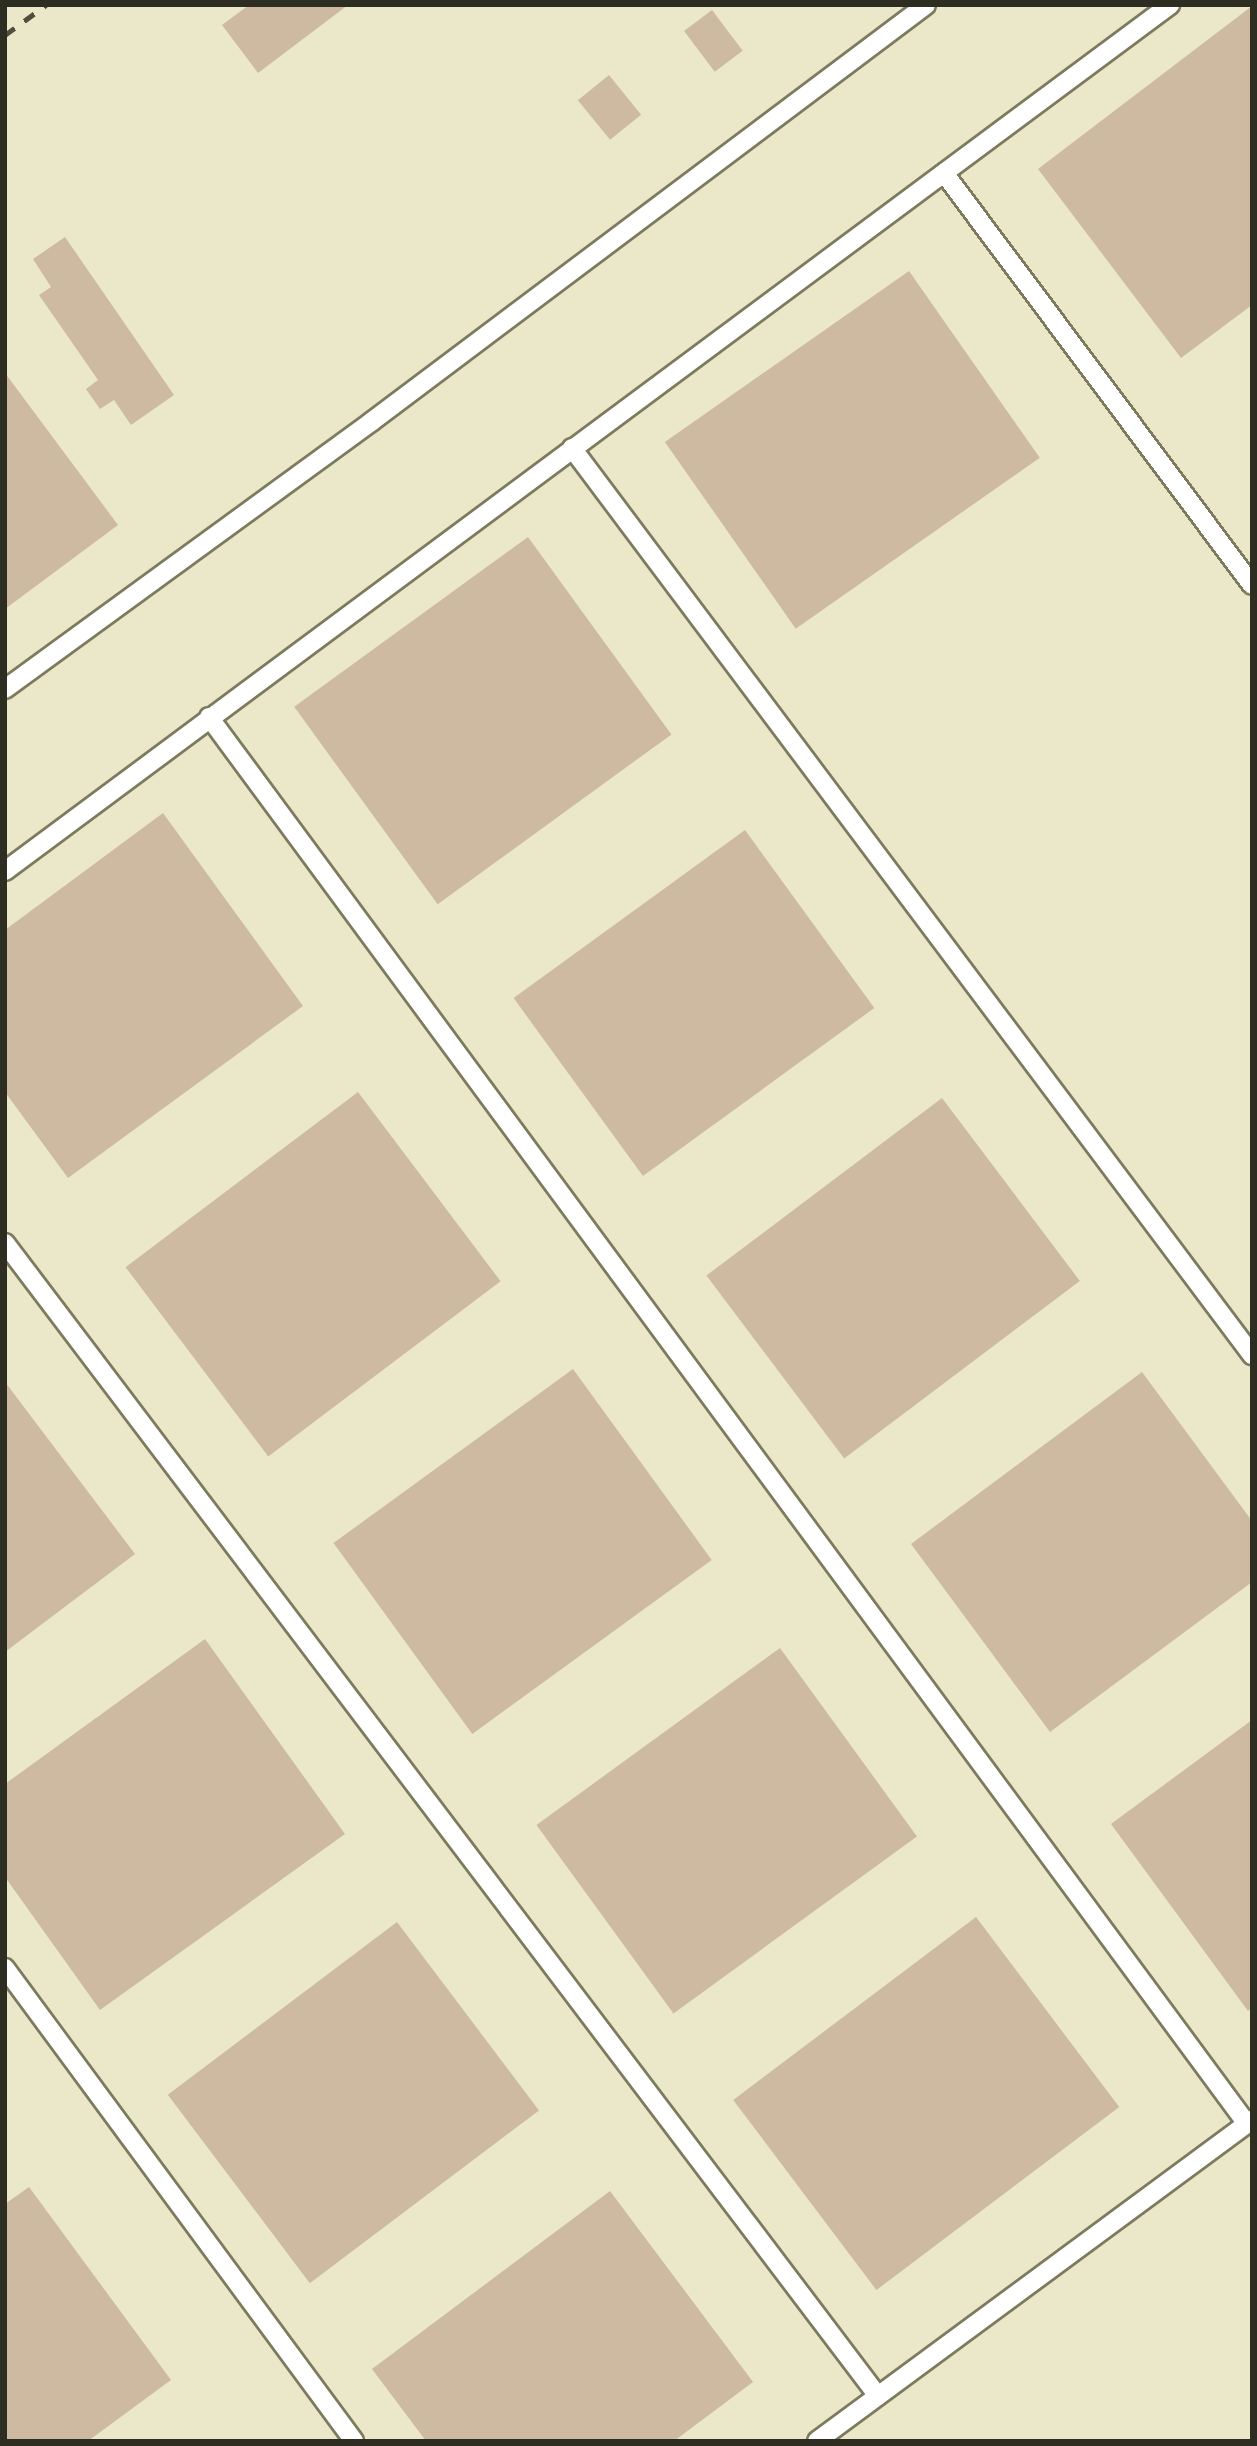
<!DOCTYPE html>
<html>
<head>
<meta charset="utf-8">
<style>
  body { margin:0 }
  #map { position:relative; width:1257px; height:2446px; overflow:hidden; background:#eae8c9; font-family:Commissioner,sans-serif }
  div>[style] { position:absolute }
  .building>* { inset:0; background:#cdbaa1; transform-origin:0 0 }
  .roads { filter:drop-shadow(2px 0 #7d7a5e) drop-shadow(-2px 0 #7d7a5e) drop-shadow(0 2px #7d7a5e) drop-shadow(0 -2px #7d7a5e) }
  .service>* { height:18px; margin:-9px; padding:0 9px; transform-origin:9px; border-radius:9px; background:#fff }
  .rail>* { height:5px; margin-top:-2.5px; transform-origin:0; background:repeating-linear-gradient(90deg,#504f3f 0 12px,transparent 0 24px) }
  span { translate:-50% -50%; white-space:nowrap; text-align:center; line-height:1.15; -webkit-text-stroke:7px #f8f5d6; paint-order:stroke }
  .frame { position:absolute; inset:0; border:7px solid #2e2d21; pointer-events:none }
</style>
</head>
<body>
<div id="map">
  <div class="building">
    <i style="clip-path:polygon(249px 5px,348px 5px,258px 73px,222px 25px)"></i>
    <i style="clip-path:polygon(1252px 6px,1252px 305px,1181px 358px,1038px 169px)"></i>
    <i style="left:712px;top:10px;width:51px;height:35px;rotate:53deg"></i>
    <i style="left:609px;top:75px;width:51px;height:40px;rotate:51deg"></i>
    <i style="clip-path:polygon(65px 237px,174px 395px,131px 425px,114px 400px,100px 409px,86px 389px,98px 380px,39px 295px,51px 287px,33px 259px)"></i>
    <i style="left:909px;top:271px;width:228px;height:298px;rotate:55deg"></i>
    <i style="clip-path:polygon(5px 373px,118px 525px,5px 609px)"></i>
    <i style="left:528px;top:537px;width:244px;height:289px;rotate:54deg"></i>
    <i style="clip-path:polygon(163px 813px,303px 1006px,68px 1178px,5px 1092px,5px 930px)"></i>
    <i style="left:745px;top:830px;width:220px;height:286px;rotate:54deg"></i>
    <i style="left:358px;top:1092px;width:237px;height:291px;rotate:53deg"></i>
    <i style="left:942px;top:1098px;width:229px;height:295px;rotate:53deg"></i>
    <i style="left:573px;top:1369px;width:236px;height:296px;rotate:54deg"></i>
    <i style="clip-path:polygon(1142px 1372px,1252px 1521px,1252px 1582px,1050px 1732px,911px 1544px)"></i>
    <i style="clip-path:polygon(5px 1382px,135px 1554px,5px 1652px)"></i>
    <i style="clip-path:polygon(205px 1639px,345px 1834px,100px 2010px,5px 1877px,5px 1784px)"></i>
    <i style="left:780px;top:1648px;width:233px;height:301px;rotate:54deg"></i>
    <i style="clip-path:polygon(1252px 1720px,1252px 2008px,1248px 2011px,1111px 1824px)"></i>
    <i style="left:976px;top:1917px;width:238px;height:304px;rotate:53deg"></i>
    <i style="left:397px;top:1922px;width:236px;height:287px;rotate:53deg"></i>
    <i style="clip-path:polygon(29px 2187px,171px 2380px,88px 2441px,5px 2441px,5px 2204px)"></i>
    <i style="clip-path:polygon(610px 2191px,753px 2382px,674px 2441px,426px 2441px,372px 2369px)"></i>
  </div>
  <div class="roads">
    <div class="service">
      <i style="left:944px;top:173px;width:514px;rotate:53.22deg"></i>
      <i style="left:572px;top:448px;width:1134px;rotate:53.14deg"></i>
      <i style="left:5px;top:689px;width:453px;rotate:-36.1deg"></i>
      <i style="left:371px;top:422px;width:694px;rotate:-36.92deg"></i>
      <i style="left:209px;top:717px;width:1748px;rotate:53.58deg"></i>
      <i style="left:5px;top:871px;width:1452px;rotate:-36.63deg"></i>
      <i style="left:5px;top:1243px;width:1446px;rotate:52.87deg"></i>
      <i style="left:5px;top:1968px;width:588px;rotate:53.58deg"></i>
      <i style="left:817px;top:2441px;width:541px;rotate:-36.42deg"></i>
    </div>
  </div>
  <div class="rail">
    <i style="left:5px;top:35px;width:51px;rotate:-36.2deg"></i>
  </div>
  <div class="frame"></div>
</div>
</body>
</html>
